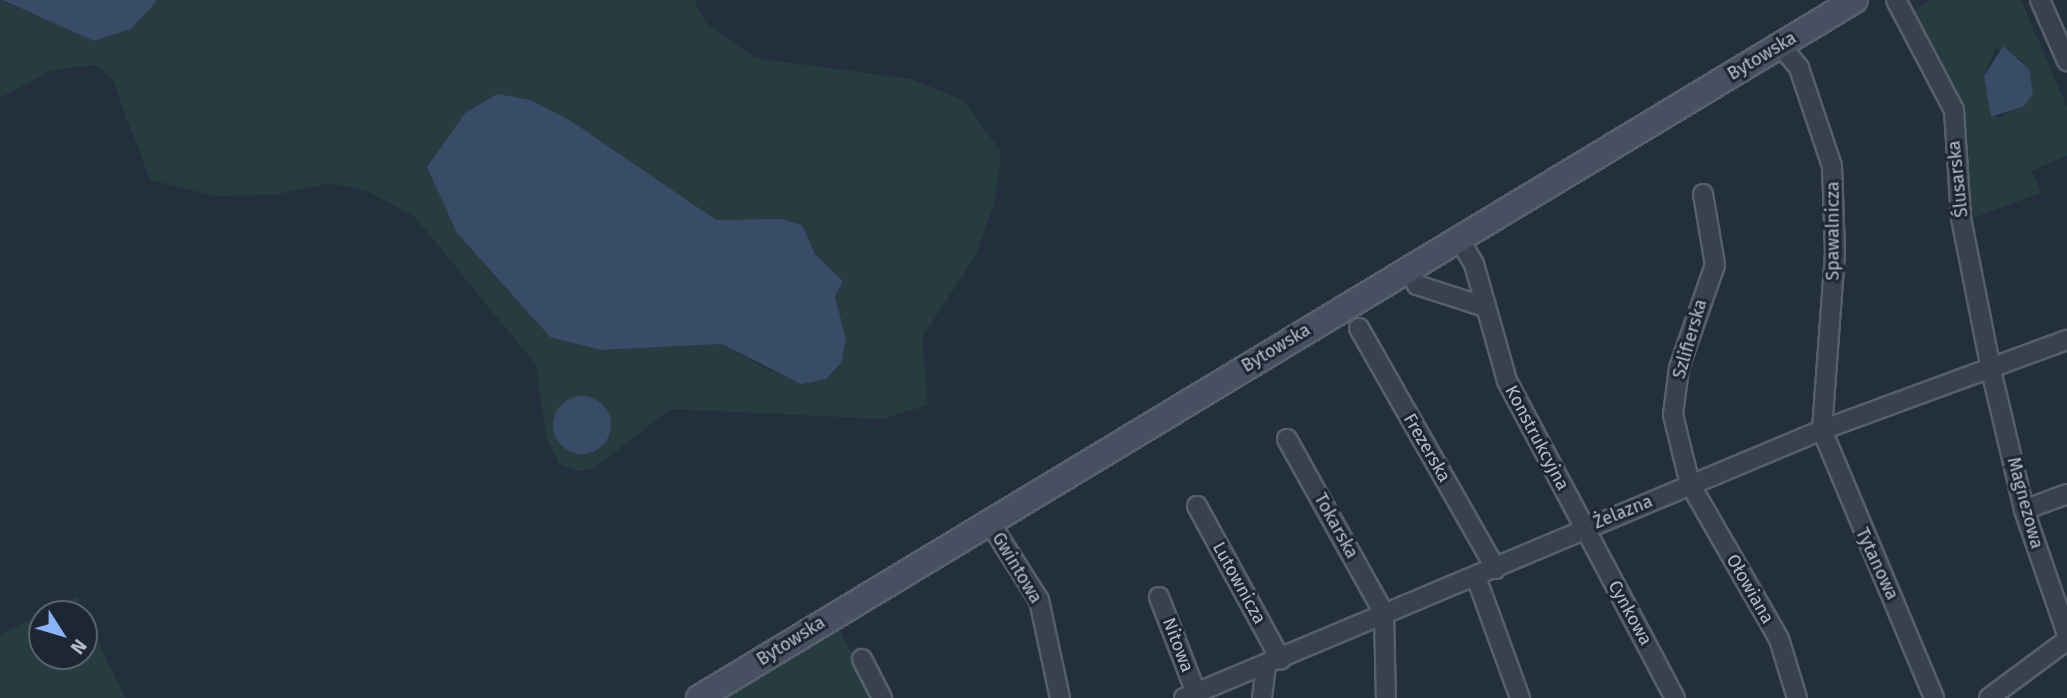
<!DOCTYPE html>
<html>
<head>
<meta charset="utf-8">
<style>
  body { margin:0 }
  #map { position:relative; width:2067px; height:698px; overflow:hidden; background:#242f3e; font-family:"Fira Sans",sans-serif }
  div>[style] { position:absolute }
  .green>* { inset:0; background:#263c3f }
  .water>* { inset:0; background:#394c67 }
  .round { border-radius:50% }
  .roads { filter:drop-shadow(2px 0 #565f6c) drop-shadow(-2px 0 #565f6c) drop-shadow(0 2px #565f6c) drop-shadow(0 -2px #565f6c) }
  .minor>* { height:18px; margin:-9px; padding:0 9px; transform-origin:9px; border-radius:9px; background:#38414e }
  .secondary>* { height:24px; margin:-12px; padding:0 12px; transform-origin:12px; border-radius:12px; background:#465061 }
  span { translate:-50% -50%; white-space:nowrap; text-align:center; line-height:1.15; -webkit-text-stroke:6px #1d2633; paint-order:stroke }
  .street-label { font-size:18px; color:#b4bcc9 }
  .north { position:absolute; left:28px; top:600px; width:70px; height:70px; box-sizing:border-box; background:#1d2633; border:2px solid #59626f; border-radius:50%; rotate:127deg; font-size:19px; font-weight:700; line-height:28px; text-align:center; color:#b4bcc9 }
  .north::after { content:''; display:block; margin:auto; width:24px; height:32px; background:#8ab4f8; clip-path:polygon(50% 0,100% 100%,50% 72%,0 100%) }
</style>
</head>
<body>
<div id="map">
  <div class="green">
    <i style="clip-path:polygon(evenodd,0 0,95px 41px,131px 29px,155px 0,694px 0,705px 22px,755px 58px,911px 79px,963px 100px,1001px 152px,995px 201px,975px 257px,922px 337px,928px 405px,882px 419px,671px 409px,594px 468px,578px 471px,559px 464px,546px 436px,536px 365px,415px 217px,369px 192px,331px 183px,273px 195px,214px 196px,150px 180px,112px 79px,96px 65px,52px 70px,0 98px,0 0,497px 94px,716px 221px,782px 219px,802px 225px,815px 253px,843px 281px,835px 297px,846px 338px,842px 362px,826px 379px,769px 370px,722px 344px,601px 350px,550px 337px,457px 233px,427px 167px,465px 113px,497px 94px)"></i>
    <i style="clip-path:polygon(evenodd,1930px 0,2021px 0,2067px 107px,2067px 156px,2031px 171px,2042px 193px,1964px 221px,1958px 109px,1909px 13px,1930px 0,1996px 48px,2023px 61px,2033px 93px,2001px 117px,1991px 116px,1984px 76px,1996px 48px)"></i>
    <i style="clip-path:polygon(evenodd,77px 596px,125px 698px,0 698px,0 635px,77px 596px,42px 614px,84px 614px,84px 656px,42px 656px,42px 614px)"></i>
    <i style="clip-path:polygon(839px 629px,877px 698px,722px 698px)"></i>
  </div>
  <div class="water">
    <i style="clip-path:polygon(2px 0,155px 0,155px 3px,131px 29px,94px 41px)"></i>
    <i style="clip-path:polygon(2003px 46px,2029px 69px,2033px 94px,2024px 106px,1991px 117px,1984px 76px)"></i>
    <i style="clip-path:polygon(497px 94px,530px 100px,571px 121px,716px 220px,782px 219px,802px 225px,815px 254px,843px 281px,835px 297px,846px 338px,842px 362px,826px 379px,801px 384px,722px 344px,601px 350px,550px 337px,457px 233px,427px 167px,465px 113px)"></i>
    <i class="round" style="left:553px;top:396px;width:58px;height:58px"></i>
  </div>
  <div class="roads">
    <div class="minor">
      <i style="left:1896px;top:0;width:124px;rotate:62.2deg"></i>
      <i style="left:1954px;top:110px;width:108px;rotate:86.3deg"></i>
      <i style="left:1961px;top:218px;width:155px;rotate:78.8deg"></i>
      <i style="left:1991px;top:370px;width:144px;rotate:76.7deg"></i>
      <i style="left:2024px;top:510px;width:131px;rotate:70.9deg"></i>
      <i style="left:2040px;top:0;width:67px;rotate:66.1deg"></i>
      <i style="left:1780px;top:45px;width:30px;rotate:50deg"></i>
      <i style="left:1799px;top:68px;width:103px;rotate:71.4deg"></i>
      <i style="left:1832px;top:166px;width:87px;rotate:88deg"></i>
      <i style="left:1835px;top:253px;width:177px;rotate:94.2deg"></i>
      <i style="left:1822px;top:430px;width:290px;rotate:67.3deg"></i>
      <i style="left:1703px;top:194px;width:72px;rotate:80.4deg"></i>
      <i style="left:1715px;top:265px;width:109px;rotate:109.3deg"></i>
      <i style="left:1679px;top:368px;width:47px;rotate:97.3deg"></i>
      <i style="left:1673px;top:415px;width:71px;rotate:76.2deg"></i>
      <i style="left:1690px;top:484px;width:179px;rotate:60.1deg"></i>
      <i style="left:1779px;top:639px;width:62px;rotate:73deg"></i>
      <i style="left:1459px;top:239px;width:29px;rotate:59deg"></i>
      <i style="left:1474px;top:264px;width:122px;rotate:74.2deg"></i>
      <i style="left:1507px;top:381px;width:359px;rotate:62.1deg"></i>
      <i style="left:1408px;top:268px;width:19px;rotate:62deg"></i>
      <i style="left:1417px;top:285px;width:68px;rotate:17.9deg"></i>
      <i style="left:1359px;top:328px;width:277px;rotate:60.4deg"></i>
      <i style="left:1287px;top:439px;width:199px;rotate:60.9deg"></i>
      <i style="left:1384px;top:613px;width:85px;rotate:88.7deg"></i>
      <i style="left:1197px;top:506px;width:175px;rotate:61.4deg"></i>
      <i style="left:2024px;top:510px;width:46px;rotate:-20.4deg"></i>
      <i style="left:988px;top:520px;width:95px;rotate:57.5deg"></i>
      <i style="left:1039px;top:600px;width:100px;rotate:77.9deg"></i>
      <i style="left:1476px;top:577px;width:129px;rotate:70deg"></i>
      <i style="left:1159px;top:597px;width:103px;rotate:68.9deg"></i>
      <i style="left:862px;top:659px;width:44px;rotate:62.9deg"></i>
      <i style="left:1184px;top:698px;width:692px;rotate:-22.79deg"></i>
      <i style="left:1822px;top:430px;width:261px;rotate:-20.2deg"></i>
      <i style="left:1262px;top:698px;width:31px;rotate:-83deg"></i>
      <i style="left:1989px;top:698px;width:97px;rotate:-36.6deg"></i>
    </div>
    <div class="secondary">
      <i style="left:699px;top:698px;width:1350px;rotate:-31.12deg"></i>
    </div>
  </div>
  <div class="street-label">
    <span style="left:1762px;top:56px;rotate:-31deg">Bytowska</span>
    <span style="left:1958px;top:179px;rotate:-96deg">Ślusarska</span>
    <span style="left:1833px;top:231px;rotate:-90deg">Spawalnicza</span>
    <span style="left:1690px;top:339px;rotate:-74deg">Szlifierska</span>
    <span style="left:1276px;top:348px;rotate:-31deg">Bytowska</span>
    <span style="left:1537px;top:438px;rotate:62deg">Konstrukcyjna</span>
    <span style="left:1427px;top:448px;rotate:60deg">Frezerska</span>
    <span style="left:2025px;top:503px;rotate:75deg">Magnezowa</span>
    <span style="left:1623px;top:512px;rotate:-22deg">Żelazna</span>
    <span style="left:1336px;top:526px;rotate:61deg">Tokarska</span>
    <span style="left:1877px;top:564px;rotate:65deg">Tytanowa</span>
    <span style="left:1017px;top:568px;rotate:59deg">Gwintowa</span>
    <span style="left:1239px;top:583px;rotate:61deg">Lutownicza</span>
    <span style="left:1750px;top:589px;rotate:60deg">Ołowiana</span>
    <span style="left:1630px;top:613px;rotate:61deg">Cynkowa</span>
    <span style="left:791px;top:641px;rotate:-32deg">Bytowska</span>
    <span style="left:1178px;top:645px;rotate:69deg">Nitowa</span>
  </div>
  <div class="north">N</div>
</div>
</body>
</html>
